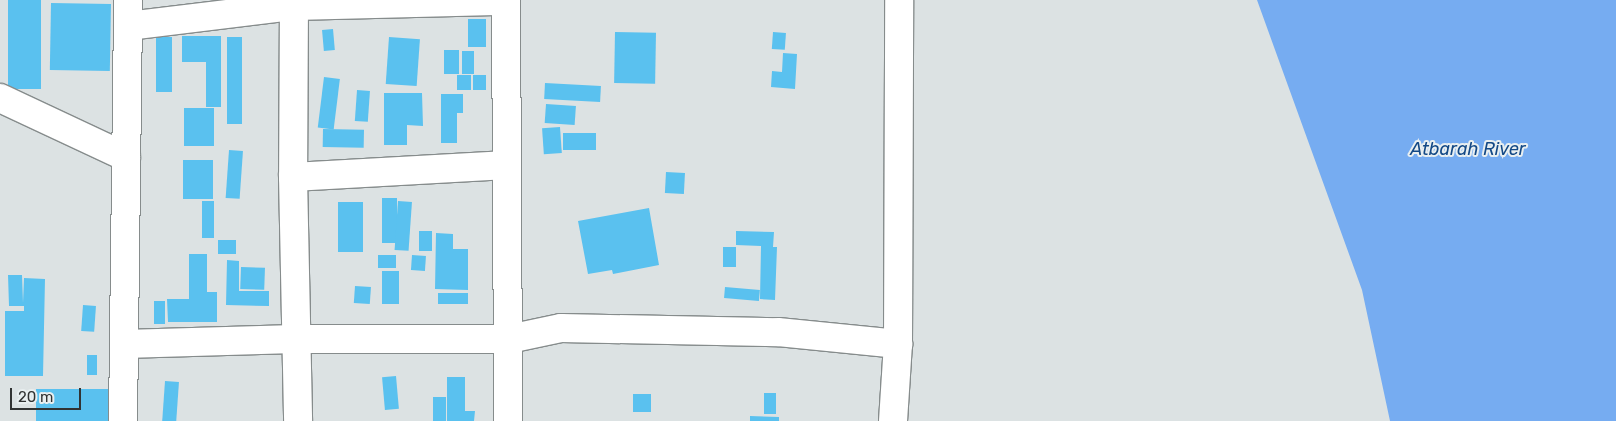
<!DOCTYPE html>
<html>
<head>
<meta charset="utf-8">
<style>
  body { margin:0 }
  #map { position:relative; width:1616px; height:421px; overflow:hidden; background:#dce2e3; font-family:Rubik,sans-serif }
  div>[style] { position:absolute }
  .water>* { inset:0; background:#76acf1 }
  .building>* { inset:0; background:#5ac1ef; transform-origin:0 0 }
  .roads { filter:drop-shadow(1px 0 #868c8c) drop-shadow(-1px 0 #868c8c) drop-shadow(0 1px #868c8c) drop-shadow(0 -1px #868c8c) }
  .minor>* { height:28px; margin:-14px; padding:0 14px; transform-origin:14px; border-radius:14px; background:#fff }
  span { translate:-50% -50%; white-space:nowrap; text-align:center; line-height:1.15; -webkit-text-stroke:4px #e9eff0; paint-order:stroke }
  .water-label { font-size:18px; color:#134986; font-style:italic }
  .scale { position:absolute; left:10px; top:388px; width:71px; height:22px; box-sizing:border-box; border:2px solid #313333; border-top:0; padding-left:6px; font-size:15px; line-height:18px; white-space:nowrap; color:#313333; -webkit-text-stroke:4px #e9eff0; paint-order:stroke }
</style>
</head>
<body>
<div id="map">
  <div class="water">
    <i style="clip-path:polygon(1257px 0,1616px 0,1616px 421px,1390px 421px,1362px 290px)"></i>
  </div>
  <div class="building">
    <i style="left:8px;top:0;width:33px;height:89px"></i>
    <i style="left:51px;top:3px;width:60px;height:67px;rotate:1deg"></i>
    <i style="left:468px;top:19px;width:18px;height:28px"></i>
    <i style="left:333px;top:29px;width:21px;height:11px;rotate:85deg"></i>
    <i style="left:615px;top:32px;width:41px;height:51px;rotate:1deg"></i>
    <i style="left:773px;top:32px;width:13px;height:17px;rotate:4deg"></i>
    <i style="clip-path:polygon(182px 36px,221px 36px,221px 107px,206px 107px,206px 62px,182px 62px)"></i>
    <i style="left:156px;top:37px;width:16px;height:55px"></i>
    <i style="left:227px;top:37px;width:15px;height:87px"></i>
    <i style="left:389px;top:37px;width:31px;height:47px;rotate:4deg"></i>
    <i style="left:444px;top:50px;width:15px;height:24px"></i>
    <i style="left:462px;top:51px;width:12px;height:23px"></i>
    <i style="clip-path:polygon(783px 53px,797px 54px,795px 89px,771px 87px,772px 71px,782px 72px)"></i>
    <i style="left:457px;top:75px;width:14px;height:15px"></i>
    <i style="left:473px;top:75px;width:13px;height:15px"></i>
    <i style="left:324px;top:77px;width:16px;height:51px;rotate:7deg"></i>
    <i style="left:545px;top:83px;width:56px;height:16px;rotate:3deg"></i>
    <i style="left:357px;top:90px;width:13px;height:31px;rotate:4deg"></i>
    <i style="clip-path:polygon(384px 93px,422px 93px,423px 126px,407px 125px,407px 145px,384px 145px)"></i>
    <i style="clip-path:polygon(441px 94px,463px 94px,463px 113px,457px 113px,457px 143px,441px 143px)"></i>
    <i style="left:546px;top:104px;width:30px;height:19px;rotate:4deg"></i>
    <i style="left:184px;top:108px;width:30px;height:38px"></i>
    <i style="left:560px;top:127px;width:26px;height:18px;rotate:86deg"></i>
    <i style="left:323px;top:129px;width:41px;height:18px;rotate:1deg"></i>
    <i style="left:563px;top:133px;width:33px;height:17px"></i>
    <i style="left:229px;top:150px;width:14px;height:48px;rotate:4deg"></i>
    <i style="left:183px;top:160px;width:30px;height:39px"></i>
    <i style="left:666px;top:172px;width:19px;height:21px;rotate:3deg"></i>
    <i style="left:382px;top:198px;width:15px;height:45px"></i>
    <i style="left:202px;top:201px;width:12px;height:37px"></i>
    <i style="left:398px;top:201px;width:14px;height:49px;rotate:4deg"></i>
    <i style="left:363px;top:202px;width:50px;height:25px;rotate:90deg"></i>
    <i style="clip-path:polygon(649px 208px,659px 265px,613px 274px,612px 270px,588px 274px,578px 221px)"></i>
    <i style="left:419px;top:231px;width:13px;height:20px"></i>
    <i style="clip-path:polygon(736px 231px,774px 232px,773px 247px,777px 247px,775px 300px,760px 299px,761px 246px,736px 245px)"></i>
    <i style="clip-path:polygon(436px 233px,453px 234px,453px 249px,468px 249px,468px 290px,435px 289px)"></i>
    <i style="left:218px;top:240px;width:18px;height:14px"></i>
    <i style="left:723px;top:247px;width:13px;height:20px"></i>
    <i style="clip-path:polygon(189px 254px,207px 254px,207px 292px,217px 292px,217px 322px,168px 322px,167px 299px,189px 299px)"></i>
    <i style="left:378px;top:255px;width:18px;height:13px"></i>
    <i style="left:412px;top:255px;width:14px;height:15px;rotate:4deg"></i>
    <i style="clip-path:polygon(227px 260px,239px 261px,239px 291px,269px 291px,269px 306px,226px 305px)"></i>
    <i style="left:241px;top:267px;width:24px;height:22px;rotate:2deg"></i>
    <i style="left:382px;top:271px;width:17px;height:33px"></i>
    <i style="clip-path:polygon(8px 275px,22px 275px,23px 303px,24px 278px,45px 279px,43px 376px,5px 376px,5px 311px,24px 311px,24px 306px,9px 306px)"></i>
    <i style="left:355px;top:286px;width:16px;height:17px;rotate:4deg"></i>
    <i style="left:725px;top:287px;width:35px;height:11px;rotate:5deg"></i>
    <i style="left:438px;top:293px;width:30px;height:11px"></i>
    <i style="left:154px;top:301px;width:11px;height:23px"></i>
    <i style="left:83px;top:305px;width:13px;height:26px;rotate:4deg"></i>
    <i style="left:87px;top:355px;width:10px;height:20px"></i>
    <i style="left:396px;top:376px;width:33px;height:14px;rotate:85deg"></i>
    <i style="clip-path:polygon(447px 377px,465px 377px,465px 411px,475px 411px,474px 421px,447px 421px)"></i>
    <i style="left:165px;top:381px;width:14px;height:40px;rotate:4deg"></i>
    <i style="left:36px;top:389px;width:77px;height:32px"></i>
    <i style="left:764px;top:393px;width:12px;height:21px"></i>
    <i style="left:633px;top:394px;width:18px;height:18px"></i>
    <i style="left:433px;top:397px;width:13px;height:24px"></i>
    <i style="clip-path:polygon(750px 416px,779px 417px,779px 421px,750px 421px)"></i>
  </div>
  <div class="roads">
    <div class="minor">
      <i style="left:294px;top:0;width:177px;rotate:90.3deg"></i>
      <i style="left:293px;top:177px;width:244px;rotate:88.8deg"></i>
      <i style="left:506px;top:0;width:421px;rotate:89.7deg"></i>
      <i style="left:128px;top:26px;width:167px;rotate:-6.9deg"></i>
      <i style="left:294px;top:6px;width:212px;rotate:-1.4deg"></i>
      <i style="left:0;top:98px;width:139px;rotate:25.1deg"></i>
      <i style="left:293px;top:177px;width:214px;rotate:-3.2deg"></i>
      <i style="left:124px;top:344px;width:171px;rotate:-1.7deg"></i>
      <i style="left:295px;top:339px;width:214px"></i>
      <i style="left:509px;top:339px;width:53px;rotate:-11.9deg"></i>
      <i style="left:561px;top:328px;width:217px;rotate:1.1deg"></i>
      <i style="left:778px;top:332px;width:121px;rotate:5.7deg"></i>
      <i style="left:123px;top:421px;width:421px;rotate:-89.3deg"></i>
      <i style="left:893px;top:421px;width:77px;rotate:-86.3deg"></i>
      <i style="left:898px;top:344px;width:344px;rotate:-89.8deg"></i>
    </div>
  </div>
  <div class="water-label">
    <span style="left:1468px;top:149px">Atbarah River</span>
  </div>
  <div class="scale">20 m</div>
</div>
</body>
</html>
